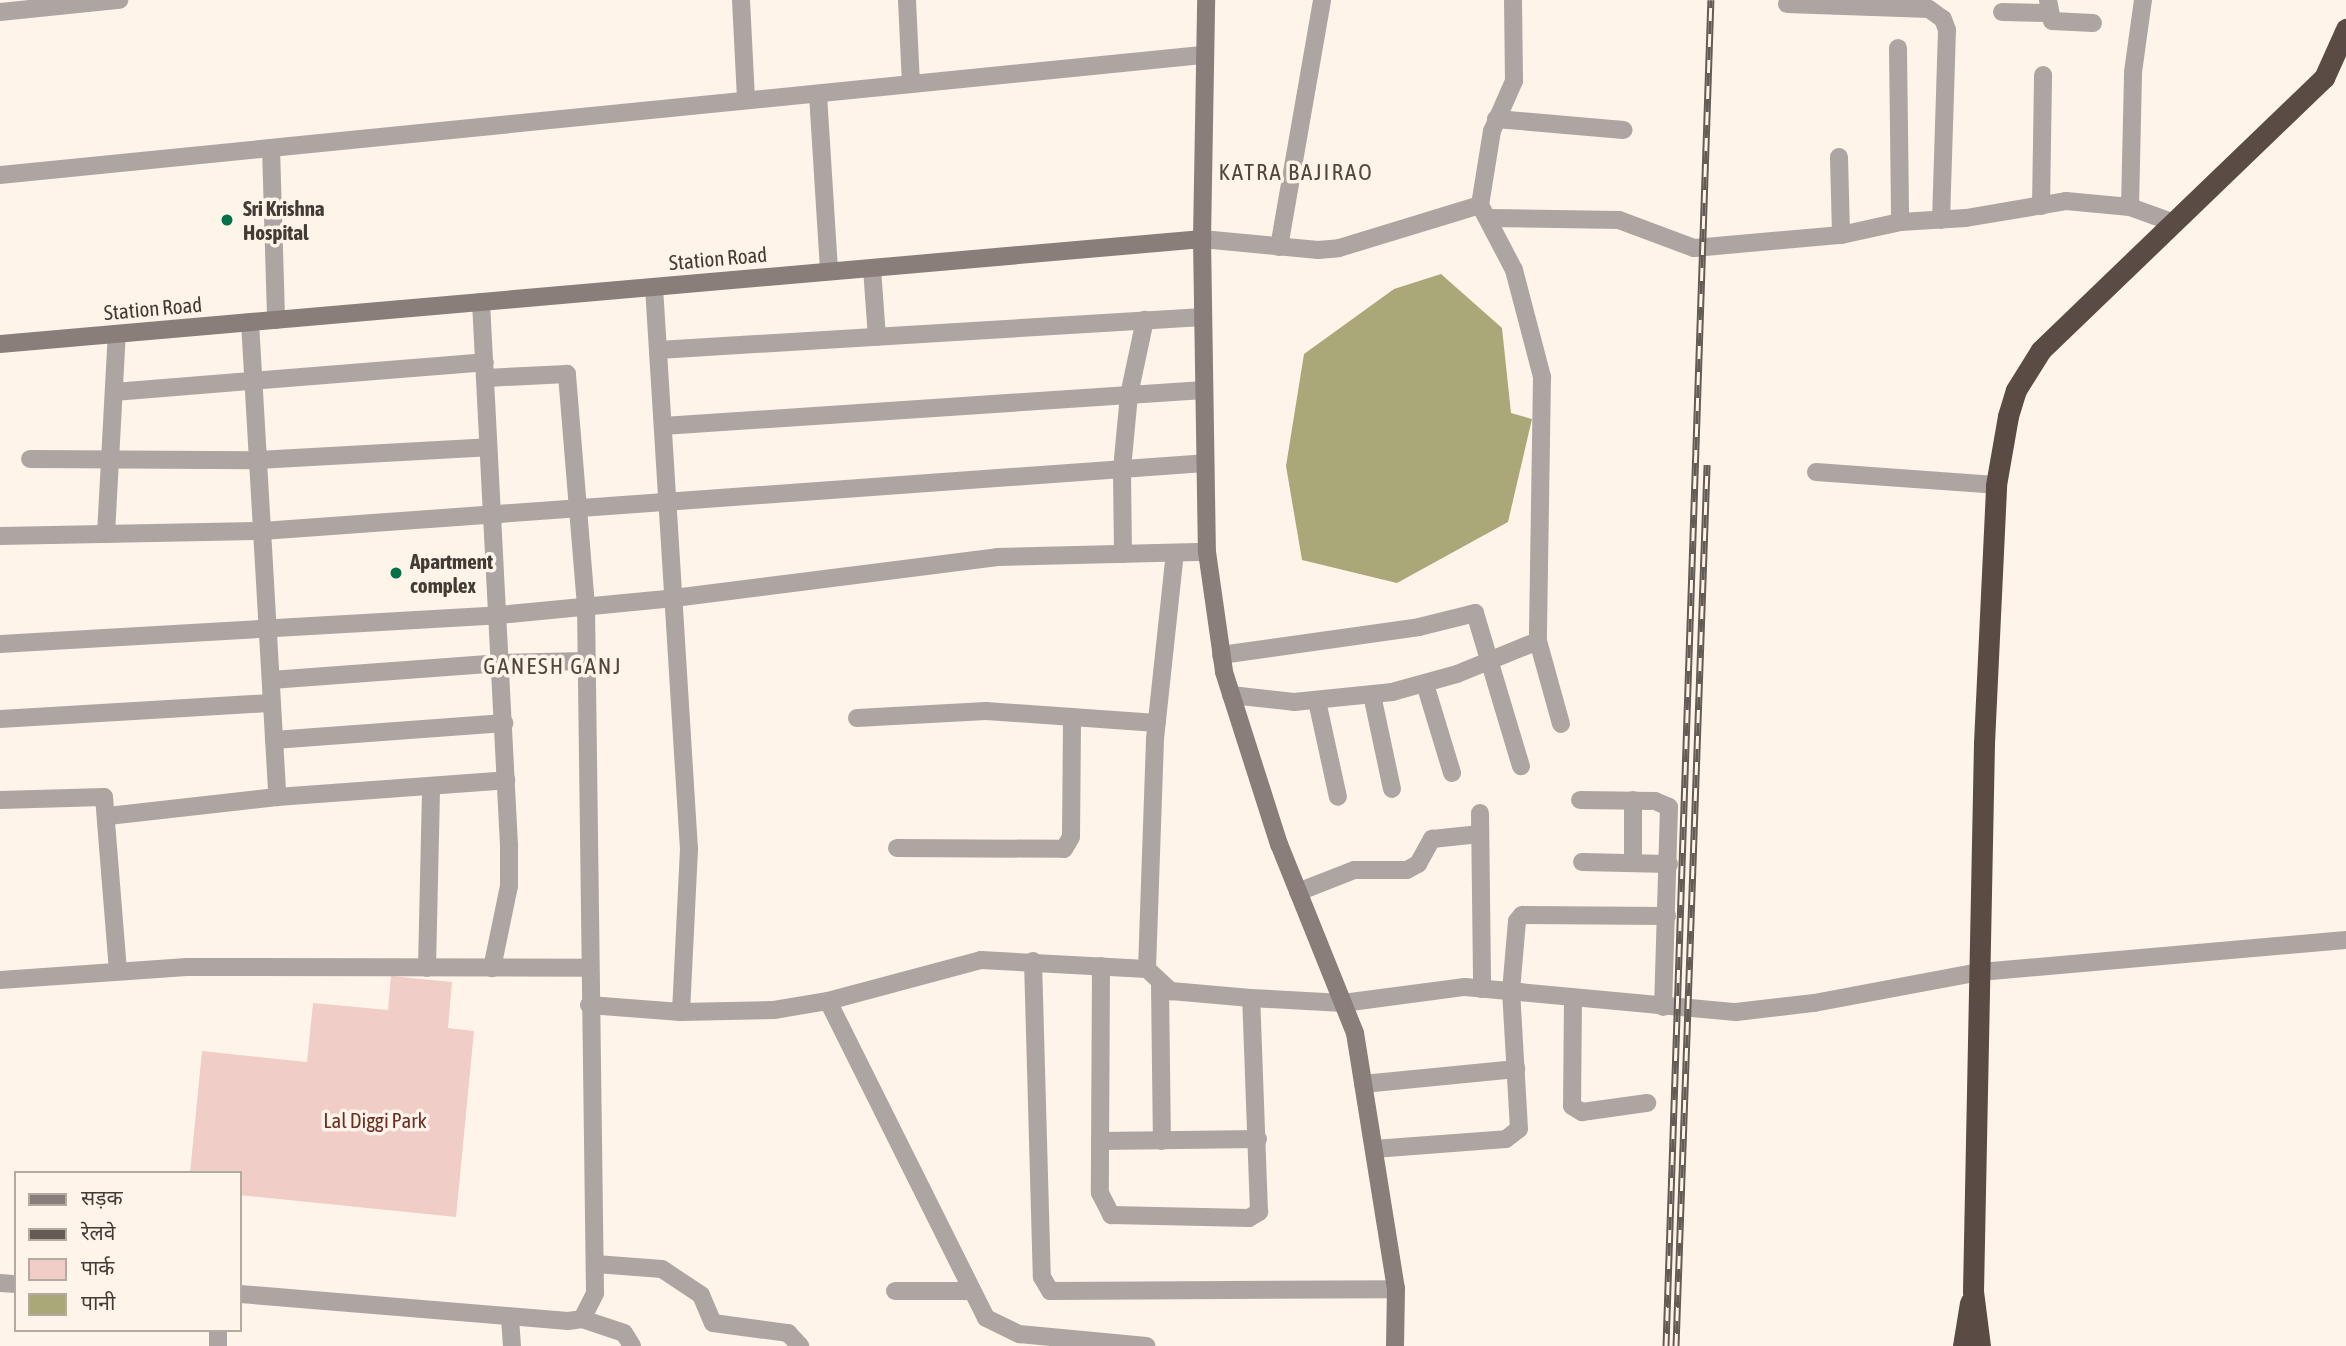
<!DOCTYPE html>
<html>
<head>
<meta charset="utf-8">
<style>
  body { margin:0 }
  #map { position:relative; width:2346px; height:1346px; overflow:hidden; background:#fff4e9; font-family:"Asap Condensed","Noto Sans Devanagari",sans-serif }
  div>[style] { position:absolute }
  .green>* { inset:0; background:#f0cdc7 }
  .water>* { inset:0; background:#aaa778 }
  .street>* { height:18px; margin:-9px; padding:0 9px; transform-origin:9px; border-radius:9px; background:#ada5a1 }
  .secondary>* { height:18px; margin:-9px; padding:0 9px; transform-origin:9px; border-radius:9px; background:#897e79 }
  .highway>* { height:21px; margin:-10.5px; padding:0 10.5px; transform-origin:10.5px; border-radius:10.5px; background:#5a4c44 }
  .rail>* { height:7px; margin-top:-3.5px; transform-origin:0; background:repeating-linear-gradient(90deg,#fff4e9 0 13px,#625c55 0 26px); box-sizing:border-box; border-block:2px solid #625c55 }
  .dots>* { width:19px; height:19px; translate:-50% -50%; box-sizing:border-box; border:4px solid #fff4e9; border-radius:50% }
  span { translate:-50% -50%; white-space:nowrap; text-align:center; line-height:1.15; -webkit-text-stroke:7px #fff4e9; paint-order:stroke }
  .poi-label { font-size:21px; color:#413c36; font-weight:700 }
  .left { translate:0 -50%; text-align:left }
  .street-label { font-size:21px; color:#413c36 }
  .park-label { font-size:21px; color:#6d2d24 }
  .neighbourhood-label { font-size:23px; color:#51463b; letter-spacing:2px }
  .legend { position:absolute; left:14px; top:1171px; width:228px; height:161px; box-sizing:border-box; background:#fff4e9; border:2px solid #b3aaa1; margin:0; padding:9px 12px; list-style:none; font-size:21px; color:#413c36 }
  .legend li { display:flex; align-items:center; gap:14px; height:35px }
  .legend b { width:35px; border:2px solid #b3aaa1 }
</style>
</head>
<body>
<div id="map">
  <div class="green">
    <i style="clip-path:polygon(391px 976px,452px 982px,448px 1028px,474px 1031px,456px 1217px,240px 1195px,240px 1173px,190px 1173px,202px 1051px,307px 1062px,313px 1003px,388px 1010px)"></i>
  </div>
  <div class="water">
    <i style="clip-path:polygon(1441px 274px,1502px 328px,1511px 413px,1532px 419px,1508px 522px,1397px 583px,1302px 560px,1286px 466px,1304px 354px,1394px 289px)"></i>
  </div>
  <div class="street">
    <i style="left:741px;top:0;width:100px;rotate:87.1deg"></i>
    <i style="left:907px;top:0;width:84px;rotate:87.3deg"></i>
    <i style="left:2048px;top:0;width:21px;rotate:79deg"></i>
    <i style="left:2052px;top:21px;width:41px;rotate:2.8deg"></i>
    <i style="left:1787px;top:4px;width:142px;rotate:2deg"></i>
    <i style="left:1929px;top:9px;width:17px;rotate:36deg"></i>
    <i style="left:1943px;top:19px;width:12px;rotate:70deg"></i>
    <i style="left:1947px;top:30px;width:190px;rotate:91.8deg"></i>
    <i style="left:0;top:12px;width:120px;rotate:-5.8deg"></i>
    <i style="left:2002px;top:12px;width:46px;rotate:1.2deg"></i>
    <i style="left:1898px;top:48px;width:174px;rotate:89.3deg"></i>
    <i style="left:818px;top:95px;width:176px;rotate:86.4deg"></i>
    <i style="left:1496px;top:119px;width:128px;rotate:4.9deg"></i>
    <i style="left:271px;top:148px;width:172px;rotate:88.3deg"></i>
    <i style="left:1839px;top:157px;width:78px;rotate:88.5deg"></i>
    <i style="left:0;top:175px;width:1208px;rotate:-5.7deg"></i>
    <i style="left:1480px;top:205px;width:73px;rotate:62.4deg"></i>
    <i style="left:1514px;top:270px;width:111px;rotate:75.3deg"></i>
    <i style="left:1542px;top:377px;width:264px;rotate:90.9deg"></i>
    <i style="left:1538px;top:641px;width:86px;rotate:74.5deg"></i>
    <i style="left:2041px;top:206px;width:131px;rotate:-89.1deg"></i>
    <i style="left:2130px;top:207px;width:135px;rotate:-88.7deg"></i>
    <i style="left:2133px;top:72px;width:73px;rotate:-82.1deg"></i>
    <i style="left:1489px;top:218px;width:130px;rotate:0.9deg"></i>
    <i style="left:1619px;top:220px;width:80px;rotate:20.5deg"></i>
    <i style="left:1694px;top:248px;width:148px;rotate:-5.1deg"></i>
    <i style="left:1841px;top:235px;width:60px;rotate:-12.4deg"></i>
    <i style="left:1900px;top:222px;width:66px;rotate:-3.5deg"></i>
    <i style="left:1966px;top:218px;width:101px;rotate:-9.6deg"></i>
    <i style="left:2066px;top:201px;width:64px;rotate:5.4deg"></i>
    <i style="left:2130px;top:207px;width:45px;rotate:19.7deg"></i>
    <i style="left:1202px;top:239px;width:117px;rotate:5.4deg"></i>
    <i style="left:1318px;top:250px;width:21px;rotate:-5deg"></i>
    <i style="left:1339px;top:248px;width:147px;rotate:-17deg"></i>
    <i style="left:1480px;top:205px;width:75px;rotate:-80.8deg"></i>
    <i style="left:1492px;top:131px;width:55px;rotate:-66.3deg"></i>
    <i style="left:1514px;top:81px;width:81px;rotate:-90.7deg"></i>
    <i style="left:1279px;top:247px;width:251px;rotate:-80.1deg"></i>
    <i style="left:872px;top:268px;width:69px;rotate:85.9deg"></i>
    <i style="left:654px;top:287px;width:563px;rotate:86.44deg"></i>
    <i style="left:689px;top:849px;width:163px;rotate:92.8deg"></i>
    <i style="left:481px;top:302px;width:545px;rotate:87.05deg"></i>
    <i style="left:509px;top:846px;width:40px;rotate:90deg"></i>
    <i style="left:509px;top:886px;width:84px;rotate:101.7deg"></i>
    <i style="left:250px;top:322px;width:476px;rotate:86.7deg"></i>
    <i style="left:277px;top:797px;width:230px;rotate:-4.2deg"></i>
    <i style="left:658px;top:350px;width:546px;rotate:-3.47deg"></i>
    <i style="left:114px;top:392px;width:372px;rotate:-4.6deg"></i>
    <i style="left:663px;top:426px;width:542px;rotate:-3.81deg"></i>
    <i style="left:30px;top:459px;width:228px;rotate:0.3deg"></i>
    <i style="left:258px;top:460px;width:230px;rotate:-3.2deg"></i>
    <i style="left:1816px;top:472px;width:180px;rotate:4.1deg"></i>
    <i style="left:106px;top:534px;width:200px;rotate:-86.9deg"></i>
    <i style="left:0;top:536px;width:262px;rotate:-1.1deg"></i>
    <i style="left:262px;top:531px;width:945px;rotate:-4.12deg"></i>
    <i style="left:1123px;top:554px;width:85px;rotate:-90.7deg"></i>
    <i style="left:1122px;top:469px;width:74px;rotate:-84.6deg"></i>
    <i style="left:1129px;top:395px;width:77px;rotate:-78deg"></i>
    <i style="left:0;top:644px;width:500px;rotate:-3.3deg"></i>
    <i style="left:499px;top:615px;width:176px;rotate:-5.5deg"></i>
    <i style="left:674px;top:598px;width:326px;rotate:-7.2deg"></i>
    <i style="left:997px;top:557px;width:210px;rotate:-1.4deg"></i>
    <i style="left:1221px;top:655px;width:200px;rotate:-8deg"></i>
    <i style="left:1419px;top:627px;width:58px;rotate:-14deg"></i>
    <i style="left:1475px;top:613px;width:160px;rotate:73.3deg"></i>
    <i style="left:271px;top:680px;width:231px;rotate:-4.2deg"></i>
    <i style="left:501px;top:663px;width:85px;rotate:-1.3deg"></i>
    <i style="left:1425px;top:684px;width:93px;rotate:73.1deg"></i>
    <i style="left:1231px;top:695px;width:63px;rotate:6.3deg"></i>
    <i style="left:1294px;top:702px;width:99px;rotate:-5.8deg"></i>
    <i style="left:1392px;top:692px;width:67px;rotate:-15.5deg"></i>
    <i style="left:1457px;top:674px;width:87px;rotate:-22.2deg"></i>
    <i style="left:1372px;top:695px;width:96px;rotate:78deg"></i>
    <i style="left:1317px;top:701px;width:98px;rotate:77.7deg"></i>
    <i style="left:857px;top:718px;width:129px;rotate:-3.1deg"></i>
    <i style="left:986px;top:711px;width:171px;rotate:4deg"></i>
    <i style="left:0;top:719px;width:272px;rotate:-3.4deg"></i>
    <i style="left:274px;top:740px;width:231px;rotate:-4.2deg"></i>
    <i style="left:0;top:800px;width:104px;rotate:-1.7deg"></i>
    <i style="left:104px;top:797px;width:174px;rotate:85.4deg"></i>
    <i style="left:1580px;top:800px;width:75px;rotate:0.8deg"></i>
    <i style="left:1655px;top:801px;width:15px;rotate:23deg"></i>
    <i style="left:1669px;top:807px;width:200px;rotate:91.7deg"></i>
    <i style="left:1480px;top:813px;width:176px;rotate:89.3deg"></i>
    <i style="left:108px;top:816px;width:170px;rotate:-6.4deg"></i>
    <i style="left:897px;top:848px;width:167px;rotate:0.3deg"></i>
    <i style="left:1064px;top:849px;width:14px;rotate:-60deg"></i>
    <i style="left:1071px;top:837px;width:120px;rotate:-89.5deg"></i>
    <i style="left:1582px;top:862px;width:87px;rotate:1.3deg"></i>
    <i style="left:1633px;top:863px;width:63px;rotate:-90deg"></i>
    <i style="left:1298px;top:892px;width:60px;rotate:-21.4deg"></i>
    <i style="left:1354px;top:870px;width:53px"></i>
    <i style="left:1407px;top:870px;width:13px;rotate:-29deg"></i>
    <i style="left:1418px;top:864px;width:29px;rotate:-61deg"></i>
    <i style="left:1432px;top:839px;width:48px;rotate:-5.9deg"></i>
    <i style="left:1033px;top:961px;width:316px;rotate:88.4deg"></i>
    <i style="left:1042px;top:1277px;width:16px;rotate:60deg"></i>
    <i style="left:1050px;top:1291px;width:346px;rotate:-0.3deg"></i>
    <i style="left:1101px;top:966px;width:227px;rotate:90.3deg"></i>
    <i style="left:1100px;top:1193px;width:25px;rotate:63deg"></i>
    <i style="left:1111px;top:1215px;width:138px;rotate:1.2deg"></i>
    <i style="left:1249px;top:1218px;width:12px;rotate:-31deg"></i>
    <i style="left:1259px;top:1212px;width:214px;rotate:-92.1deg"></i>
    <i style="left:427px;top:968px;width:182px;rotate:-88.7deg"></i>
    <i style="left:1147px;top:969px;width:33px;rotate:43deg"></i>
    <i style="left:1171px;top:991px;width:80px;rotate:5deg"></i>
    <i style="left:1251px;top:998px;width:92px;rotate:3.1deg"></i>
    <i style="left:1343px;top:1003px;width:123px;rotate:-7.5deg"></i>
    <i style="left:1465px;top:987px;width:272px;rotate:5.3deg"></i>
    <i style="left:1736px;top:1012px;width:79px;rotate:-6.6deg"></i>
    <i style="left:1814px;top:1003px;width:169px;rotate:-10.6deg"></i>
    <i style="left:1980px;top:972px;width:367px;rotate:-5deg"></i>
    <i style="left:0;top:980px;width:187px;rotate:-4deg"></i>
    <i style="left:187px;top:967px;width:402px;rotate:0.1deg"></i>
    <i style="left:1160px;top:985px;width:156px;rotate:89.3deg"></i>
    <i style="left:1573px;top:998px;width:108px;rotate:90.5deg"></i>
    <i style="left:1572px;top:1106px;width:12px;rotate:31deg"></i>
    <i style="left:1582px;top:1112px;width:66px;rotate:-7.9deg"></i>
    <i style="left:828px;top:1001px;width:354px;rotate:63.5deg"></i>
    <i style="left:986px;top:1318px;width:37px;rotate:26deg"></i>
    <i style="left:1019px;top:1334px;width:128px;rotate:5.4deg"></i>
    <i style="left:589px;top:1005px;width:92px;rotate:4.4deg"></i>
    <i style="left:681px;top:1012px;width:93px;rotate:-1.2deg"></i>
    <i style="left:774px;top:1010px;width:55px;rotate:-9.5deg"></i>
    <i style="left:828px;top:1001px;width:158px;rotate:-15deg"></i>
    <i style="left:981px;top:960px;width:166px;rotate:3.1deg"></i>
    <i style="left:1147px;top:969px;width:230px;rotate:-88deg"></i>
    <i style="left:1155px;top:739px;width:187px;rotate:-83.9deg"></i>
    <i style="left:1363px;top:1084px;width:154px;rotate:-5.6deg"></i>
    <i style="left:1100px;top:1141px;width:158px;rotate:-0.7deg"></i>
    <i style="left:1374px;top:1149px;width:132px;rotate:-4.3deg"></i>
    <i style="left:1506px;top:1139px;width:16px;rotate:-38deg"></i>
    <i style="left:1519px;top:1129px;width:138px;rotate:-93.3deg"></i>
    <i style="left:1511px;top:991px;width:70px;rotate:-85.1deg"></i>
    <i style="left:1517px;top:921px;width:8px;rotate:-50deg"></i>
    <i style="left:1522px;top:915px;width:145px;rotate:0.4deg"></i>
    <i style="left:596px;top:1264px;width:66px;rotate:4.3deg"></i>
    <i style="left:662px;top:1269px;width:47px;rotate:33.7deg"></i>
    <i style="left:701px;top:1295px;width:30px;rotate:67deg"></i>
    <i style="left:713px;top:1323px;width:76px;rotate:7.6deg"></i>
    <i style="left:788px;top:1333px;width:18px;rotate:47deg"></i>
    <i style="left:0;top:1283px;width:16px;rotate:4deg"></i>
    <i style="left:895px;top:1291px;width:76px"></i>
    <i style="left:240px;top:1294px;width:329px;rotate:4.7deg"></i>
    <i style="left:568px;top:1321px;width:14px;rotate:-8deg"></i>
    <i style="left:582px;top:1319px;width:29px;rotate:-63deg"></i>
    <i style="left:595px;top:1293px;width:687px;rotate:-90.75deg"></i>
    <i style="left:586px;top:606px;width:233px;rotate:-94.7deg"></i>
    <i style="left:567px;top:374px;width:81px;rotate:177.2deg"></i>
    <i style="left:510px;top:1318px;width:28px;rotate:86deg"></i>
    <i style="left:582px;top:1319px;width:44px;rotate:18.4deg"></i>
    <i style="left:624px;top:1333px;width:15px;rotate:58deg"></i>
    <i style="left:218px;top:1330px;width:16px;rotate:90deg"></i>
  </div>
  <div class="secondary">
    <i style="left:1202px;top:239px;width:313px;rotate:89.1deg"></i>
    <i style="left:1207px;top:552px;width:121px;rotate:81.9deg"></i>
    <i style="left:1224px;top:672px;width:181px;rotate:72.3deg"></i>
    <i style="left:1279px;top:844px;width:204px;rotate:68.1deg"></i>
    <i style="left:1355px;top:1033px;width:259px;rotate:80.9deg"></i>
    <i style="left:1396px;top:1289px;width:57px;rotate:91deg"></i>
    <i style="left:0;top:344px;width:1207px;rotate:-4.99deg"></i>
    <i style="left:1202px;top:239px;width:239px;rotate:-89deg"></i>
  </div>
  <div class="highway">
    <i style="left:1963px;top:1346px;width:44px;rotate:-80.8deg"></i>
    <i style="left:1980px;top:1346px;width:55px;rotate:-97.3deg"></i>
    <i style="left:1973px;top:1291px;width:548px;rotate:-88.85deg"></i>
    <i style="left:1984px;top:743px;width:258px;rotate:-87.3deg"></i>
    <i style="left:1996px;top:485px;width:70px;rotate:-80.1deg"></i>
    <i style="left:2008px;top:416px;width:27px;rotate:-73deg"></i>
    <i style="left:2016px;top:390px;width:47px;rotate:-58deg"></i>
    <i style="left:2041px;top:350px;width:393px;rotate:-43.9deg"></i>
    <i style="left:2324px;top:78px;width:54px;rotate:-65.8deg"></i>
  </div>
  <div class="rail">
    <i style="left:1666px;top:1346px;width:1347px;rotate:-88.09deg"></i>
    <i style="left:1676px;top:1346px;width:882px;rotate:-87.98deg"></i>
  </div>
  <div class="dots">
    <i style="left:227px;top:220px;background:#02724b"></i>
    <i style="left:396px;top:573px;background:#02724b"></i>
  </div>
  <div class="poi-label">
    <span class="left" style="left:243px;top:220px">Sri Krishna<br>Hospital</span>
    <span class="left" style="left:410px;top:573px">Apartment<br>complex</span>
  </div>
  <div class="street-label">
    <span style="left:718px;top:258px;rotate:-5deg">Station Road</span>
    <span style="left:153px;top:308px;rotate:-5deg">Station Road</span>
  </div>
  <div class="park-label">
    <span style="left:375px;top:1120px">Lal Diggi Park</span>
  </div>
  <div class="neighbourhood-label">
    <span style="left:1296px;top:172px">KATRA BAJIRAO</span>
    <span style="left:553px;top:666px">GANESH GANJ</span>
  </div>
  <ul class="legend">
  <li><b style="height:9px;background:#897e79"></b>सड़क</li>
  <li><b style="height:9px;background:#625c55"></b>रेलवे</li>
  <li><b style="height:19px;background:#f0cdc7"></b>पार्क</li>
  <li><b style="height:19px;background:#aaa778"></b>पानी</li>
  </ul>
</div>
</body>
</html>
